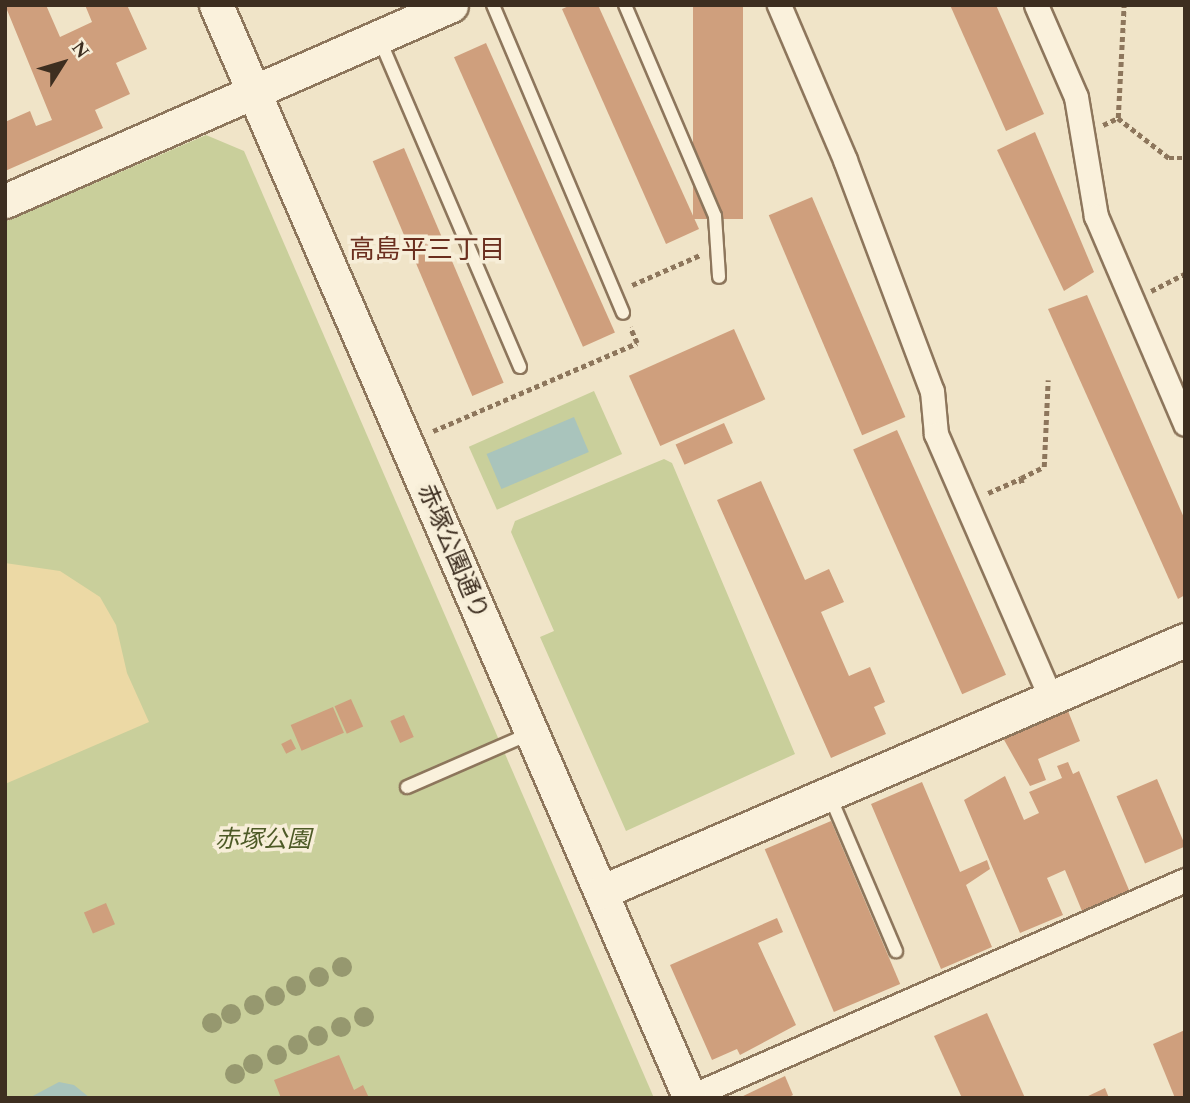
<!DOCTYPE html>
<html>
<head>
<meta charset="utf-8">
<style>
  body { margin:0 }
  #map { position:relative; width:1190px; height:1103px; overflow:hidden; background:#f0e4c8; font-family:Spectral,"Noto Sans JP",serif }
  div>[style] { position:absolute }
  .green>* { inset:0; background:#c9cf9b; transform-origin:0 0 }
  .sand>* { inset:0; background:#ecd9a5 }
  .water>* { inset:0; background:#a9c4bc; transform-origin:0 0 }
  .building>* { inset:0; background:#cf9f7d; transform-origin:0 0 }
  .path>* { height:4.5px; margin-top:-2.25px; transform-origin:0; background:repeating-linear-gradient(90deg,#8d765c 0 5px,transparent 0 8.5px) }
  .roads { filter:drop-shadow(2px 0 #8d765c) drop-shadow(-2px 0 #8d765c) drop-shadow(0 2px #8d765c) drop-shadow(0 -2px #8d765c) }
  .lane>* { height:12px; margin:-6px; padding:0 6px; transform-origin:6px; border-radius:6px; background:#faf1dc }
  .street>* { height:23px; margin:-11.5px; padding:0 11.5px; transform-origin:11.5px; border-radius:11.5px; background:#faf1dc }
  .secondary>* { height:33px; margin:-16.5px; padding:0 16.5px; transform-origin:16.5px; border-radius:16.5px; background:#faf1dc }
  .trees>* { width:20px; height:20px; margin:-10px; border-radius:50%; background:#96986f }
  span { translate:-50% -50%; white-space:nowrap; text-align:center; line-height:1.15; -webkit-text-stroke:7px #f7eed8; paint-order:stroke }
  .street-label { font-size:24px; color:#3d2e20 }
  .park-label { font-size:24px; color:#4d5a26; font-style:italic }
  .neighbourhood-label { font-size:26px; color:#6b2e1e }
  .frame { position:absolute; inset:0; border:7px solid #3d2e20; pointer-events:none }
  .north { position:absolute; left:28px; top:28px; width:70px; height:70px; -webkit-text-stroke:5px #f7eed8; paint-order:stroke; rotate:53deg; font-size:19px; font-weight:700; line-height:28px; text-align:center; color:#3d2e20 }
  .north::after { content:''; display:block; margin:auto; width:24px; height:32px; background:#3d2e20; clip-path:polygon(50% 0,100% 100%,50% 72%,0 100%) }
</style>
</head>
<body>
<div id="map">
  <div class="green">
    <i style="clip-path:polygon(206px 135px,244px 151px,654px 1098px,5px 1098px,5px 222px)"></i>
    <i style="left:594px;top:391px;width:69px;height:137px;rotate:66deg"></i>
    <i style="clip-path:polygon(664px 459px,672px 463px,795px 754px,626px 831px,540px 637px,554px 631px,511px 532px,515px 521px)"></i>
  </div>
  <div class="sand">
    <i style="clip-path:polygon(5px 563px,60px 571px,100px 597px,116px 625px,127px 673px,149px 722px,5px 784px)"></i>
  </div>
  <div class="water">
    <i style="left:574px;top:417px;width:38px;height:95px;rotate:67deg"></i>
    <i style="clip-path:polygon(59px 1082px,74px 1085px,90px 1098px,29px 1098px)"></i>
  </div>
  <div class="building">
    <i style="clip-path:polygon(5px 5px,46px 5px,60px 37px,92px 22px,85px 5px,127px 5px,147px 49px,116px 63px,130px 94px,95px 110px,103px 128px,5px 171px,5px 122px,30px 111px,36px 126px,52px 120px)"></i>
    <i style="clip-path:polygon(571px 5px,598px 5px,699px 229px,666px 244px,562px 9px)"></i>
    <i style="left:693px;top:5px;width:50px;height:214px"></i>
    <i style="clip-path:polygon(950px 5px,996px 5px,1044px 114px,1006px 131px)"></i>
    <i style="left:486px;top:43px;width:317px;height:35px;rotate:66deg"></i>
    <i style="clip-path:polygon(1035px 132px,1094px 272px,1064px 291px,997px 150px)"></i>
    <i style="left:404px;top:148px;width:255px;height:34px;rotate:67deg"></i>
    <i style="left:812px;top:197px;width:239px;height:47px;rotate:67deg"></i>
    <i style="clip-path:polygon(1087px 295px,1185px 520px,1185px 595px,1178px 599px,1048px 309px)"></i>
    <i style="left:734px;top:329px;width:77px;height:115px;rotate:66deg"></i>
    <i style="left:724px;top:423px;width:22px;height:53px;rotate:66deg"></i>
    <i style="left:897px;top:430px;width:268px;height:48px;rotate:66deg"></i>
    <i style="clip-path:polygon(761px 481px,805px 580px,829px 569px,844px 602px,821px 612px,849px 676px,870px 667px,885px 702px,874px 707px,886px 734px,831px 758px,717px 500px)"></i>
    <i style="left:351px;top:699px;width:30px;height:18px;rotate:66deg"></i>
    <i style="left:333px;top:707px;width:28px;height:46px;rotate:67deg"></i>
    <i style="clip-path:polygon(1068px 711px,1080px 741px,1038px 759px,1046px 780px,1030px 786px,1003px 738px)"></i>
    <i style="left:404px;top:715px;width:24px;height:15px;rotate:66deg"></i>
    <i style="left:291px;top:739px;width:11px;height:11px;rotate:63deg"></i>
    <i style="clip-path:polygon(1068px 762px,1073px 774px,1079px 771px,1129px 890px,1082px 911px,1065px 870px,1047px 878px,1063px 915px,1020px 933px,964px 800px,1005px 776px,1024px 820px,1039px 813px,1029px 792px,1062px 778px,1057px 766px)"></i>
    <i style="left:1157px;top:779px;width:73px;height:44px;rotate:67deg"></i>
    <i style="clip-path:polygon(922px 782px,960px 872px,987px 860px,990px 869px,966px 885px,992px 947px,941px 969px,871px 804px)"></i>
    <i style="left:831px;top:821px;width:177px;height:72px;rotate:67deg"></i>
    <i style="left:106px;top:903px;width:23px;height:24px;rotate:67deg"></i>
    <i style="clip-path:polygon(777px 918px,783px 932px,758px 943px,796px 1025px,740px 1055px,737px 1049px,712px 1060px,670px 965px)"></i>
    <i style="clip-path:polygon(987px 1013px,1025px 1098px,962px 1098px,934px 1036px)"></i>
    <i style="clip-path:polygon(1185px 1030px,1185px 1098px,1175px 1098px,1153px 1044px)"></i>
    <i style="clip-path:polygon(339px 1055px,354px 1090px,363px 1085px,369px 1098px,281px 1098px,274px 1080px)"></i>
    <i style="clip-path:polygon(785px 1076px,793px 1095px,787px 1098px,739px 1098px)"></i>
    <i style="clip-path:polygon(1105px 1088px,1109px 1098px,1084px 1098px)"></i>
  </div>
  <div class="path">
    <i style="left:1118px;top:118px;width:65px;rotate:38.1deg"></i>
    <i style="left:1169px;top:158px;width:16px"></i>
    <i style="left:1103px;top:125px;width:17px;rotate:-25deg"></i>
    <i style="left:1118px;top:118px;width:113px;rotate:-87deg"></i>
    <i style="left:632px;top:285px;width:74px;rotate:-23.8deg"></i>
    <i style="left:1151px;top:291px;width:38px;rotate:-27deg"></i>
    <i style="left:433px;top:431px;width:222px;rotate:-23.3deg"></i>
    <i style="left:637px;top:343px;width:17px;rotate:-114deg"></i>
    <i style="left:1021px;top:478px;width:25px;rotate:-26deg"></i>
    <i style="left:1044px;top:467px;width:87px;rotate:-87.4deg"></i>
    <i style="left:988px;top:493px;width:36px;rotate:-24deg"></i>
    <i style="left:1021px;top:478px;width:8px;rotate:76deg"></i>
  </div>
  <div class="roads">
    <div class="lane">
      <i style="left:493px;top:5px;width:334px;rotate:67.1deg"></i>
      <i style="left:625px;top:5px;width:229px;rotate:66.9deg"></i>
      <i style="left:715px;top:216px;width:61px;rotate:86.2deg"></i>
      <i style="left:379px;top:38px;width:358px;rotate:66.8deg"></i>
      <i style="left:407px;top:787px;width:135px;rotate:-23.5deg"></i>
      <i style="left:829px;top:794px;width:171px;rotate:66.9deg"></i>
    </div>
    <div class="street">
      <i style="left:779px;top:5px;width:168px;rotate:66.9deg"></i>
      <i style="left:845px;top:160px;width:247px;rotate:69.4deg"></i>
      <i style="left:932px;top:391px;width:43px;rotate:84.7deg"></i>
      <i style="left:936px;top:434px;width:288px;rotate:66.5deg"></i>
      <i style="left:1036px;top:5px;width:100px;rotate:66.5deg"></i>
      <i style="left:1076px;top:97px;width:121px;rotate:80.5deg"></i>
      <i style="left:1096px;top:216px;width:226px;rotate:66.8deg"></i>
      <i style="left:689px;top:1097px;width:541px;rotate:-23.63deg"></i>
    </div>
    <div class="secondary">
      <i style="left:216px;top:5px;width:1191px;rotate:66.56deg"></i>
      <i style="left:5px;top:201px;width:487px;rotate:-23.7deg"></i>
      <i style="left:601px;top:892px;width:636px;rotate:-23.34deg"></i>
    </div>
  </div>
  <div class="trees">
    <i style="left:342px;top:967px"></i>
    <i style="left:319px;top:977px"></i>
    <i style="left:296px;top:986px"></i>
    <i style="left:275px;top:996px"></i>
    <i style="left:254px;top:1005px"></i>
    <i style="left:231px;top:1014px"></i>
    <i style="left:364px;top:1017px"></i>
    <i style="left:212px;top:1023px"></i>
    <i style="left:341px;top:1027px"></i>
    <i style="left:318px;top:1036px"></i>
    <i style="left:298px;top:1045px"></i>
    <i style="left:277px;top:1055px"></i>
    <i style="left:253px;top:1064px"></i>
    <i style="left:235px;top:1074px"></i>
  </div>
  <div class="street-label">
    <span style="left:452px;top:552px;rotate:67deg">赤塚公園通り</span>
  </div>
  <div class="park-label">
    <span style="left:263px;top:841px">赤塚公園</span>
  </div>
  <div class="neighbourhood-label">
    <span style="left:427px;top:251px">高島平三丁目</span>
  </div>
  <div class="frame"></div>
  <div class="north">N</div>
</div>
</body>
</html>
